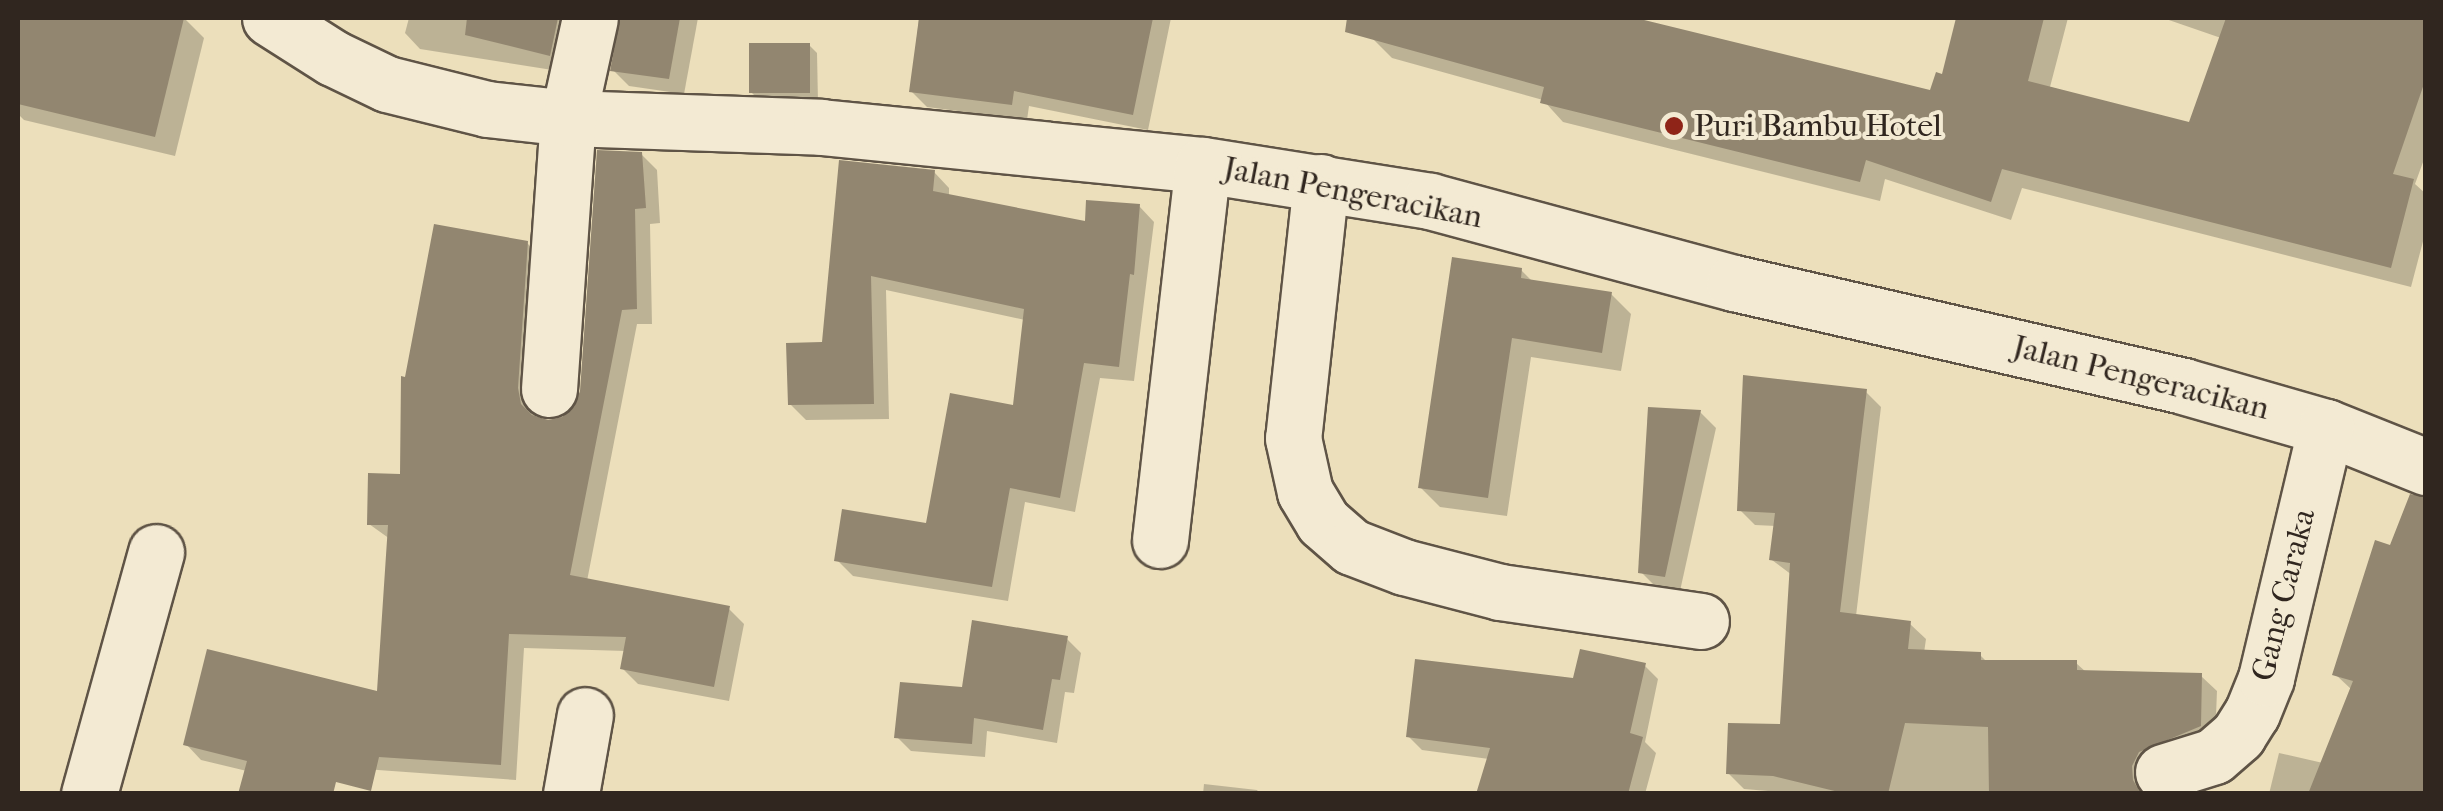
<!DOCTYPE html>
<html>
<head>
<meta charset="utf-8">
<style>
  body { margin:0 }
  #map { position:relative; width:2443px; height:811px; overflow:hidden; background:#ecdfbb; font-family:"IM FELL French Canon",serif }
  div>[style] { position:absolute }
  .shadow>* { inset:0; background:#0003 }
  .building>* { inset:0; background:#928670; transform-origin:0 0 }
  .roads { filter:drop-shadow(2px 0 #5f5446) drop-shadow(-2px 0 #5f5446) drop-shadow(0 2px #5f5446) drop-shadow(0 -2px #5f5446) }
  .minor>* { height:55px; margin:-27.5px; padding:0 27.5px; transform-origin:27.5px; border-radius:27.5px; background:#f3ead3 }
  .dots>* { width:28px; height:28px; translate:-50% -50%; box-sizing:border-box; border:5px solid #f3ead3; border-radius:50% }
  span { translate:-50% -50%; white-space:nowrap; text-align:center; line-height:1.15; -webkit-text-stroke:8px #f3ead3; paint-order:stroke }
  .poi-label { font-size:32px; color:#30261f }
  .left { translate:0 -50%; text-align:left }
  .street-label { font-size:32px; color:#30261f }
  .frame { position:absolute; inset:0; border:20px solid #30261f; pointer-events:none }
</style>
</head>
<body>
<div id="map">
  <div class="shadow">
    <i style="clip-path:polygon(23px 18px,184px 18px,204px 38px,175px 156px,24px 120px,18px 114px,18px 40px)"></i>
    <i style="clip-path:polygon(409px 18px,580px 18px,565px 72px,420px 49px,405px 33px)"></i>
    <i style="clip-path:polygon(621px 18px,698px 18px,684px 94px,629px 86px,613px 70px)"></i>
    <i style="clip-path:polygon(919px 18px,1171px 18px,1148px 130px,1029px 106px,1027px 120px,927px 107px,911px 91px)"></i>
    <i style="clip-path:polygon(1378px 18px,1626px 18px,1932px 93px,1944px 77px,1959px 18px,2068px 18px,2050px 87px,2191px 125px,2221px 38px,2163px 18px,2415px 18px,2426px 21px,2426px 154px,2415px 184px,2426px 194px,2426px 230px,2411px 287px,2022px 188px,2011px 220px,1885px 179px,1880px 201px,1563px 122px,1543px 100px,1392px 58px,1372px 38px)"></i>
    <i style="clip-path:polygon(809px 45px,817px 53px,818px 102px,759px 100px,751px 92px)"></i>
    <i style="clip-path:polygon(641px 154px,657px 170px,660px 223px,650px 224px,652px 324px,637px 324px,587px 581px,728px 608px,744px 624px,729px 701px,638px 684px,622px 668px,626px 651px,524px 648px,516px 780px,253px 761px,251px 772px,201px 760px,186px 744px,380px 694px,390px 539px,369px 524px,402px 476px,527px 243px,543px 259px,533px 405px,536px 419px,563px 420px,576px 409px)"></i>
    <i style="clip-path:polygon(934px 172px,949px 188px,949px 196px,1087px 224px,1139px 206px,1154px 222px,1134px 381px,1100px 378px,1075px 512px,1025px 502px,1008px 601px,853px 576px,837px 560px,928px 526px,1015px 408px,1025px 320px,886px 290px,889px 419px,806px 420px,790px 404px)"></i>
    <i style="clip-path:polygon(1521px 270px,1533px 282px,1611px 294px,1631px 314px,1621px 371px,1531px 357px,1507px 516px,1440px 507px,1420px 487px)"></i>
    <i style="clip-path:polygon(1866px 392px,1881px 407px,1856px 616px,1910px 624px,1926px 639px,1924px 653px,1980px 655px,1988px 663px,2076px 663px,2086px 672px,2201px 676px,2217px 691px,2215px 741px,2148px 794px,1802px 794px,1744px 789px,1728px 773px,1782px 727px,1792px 575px,1772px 560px,1776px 526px,1755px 525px,1740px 510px)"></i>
    <i style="clip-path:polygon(1700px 412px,1716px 428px,1680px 591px,1657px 588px,1641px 572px)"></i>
    <i style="clip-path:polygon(2426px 559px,2426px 794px,2269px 794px,2279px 753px,2323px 763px,2352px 690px,2335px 674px)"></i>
    <i style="clip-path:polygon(1067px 639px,1081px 653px,1074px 693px,1065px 692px,1057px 743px,987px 731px,985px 757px,911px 751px,897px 737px,964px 690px)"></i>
    <i style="clip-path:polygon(1644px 665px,1658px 679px,1645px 742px,1656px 753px,1645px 794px,1479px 794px,1489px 759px,1422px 750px,1408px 736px,1575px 681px)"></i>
    <i style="clip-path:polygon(1204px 784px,1257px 790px,1260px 794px,1203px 794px)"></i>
  </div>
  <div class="building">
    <i style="clip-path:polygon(18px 18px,184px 18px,155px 137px,18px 104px)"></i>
    <i style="clip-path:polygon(467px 18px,558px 18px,550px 56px,465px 35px)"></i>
    <i style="clip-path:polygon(620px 18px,680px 18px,669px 79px,610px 71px)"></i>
    <i style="clip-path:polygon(919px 18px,1153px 18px,1133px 115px,1014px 91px,1012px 105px,909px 92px)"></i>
    <i style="clip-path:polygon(1347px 18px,1636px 18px,1930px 90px,1936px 72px,1942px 74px,1956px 18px,2044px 18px,2028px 81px,2189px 122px,2226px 18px,2426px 18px,2426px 78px,2393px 174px,2414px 179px,2391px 268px,2002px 169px,1991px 202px,1866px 160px,1860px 182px,1540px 103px,1544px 87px,1345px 32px)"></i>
    <i style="left:749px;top:43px;width:61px;height:50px"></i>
    <i style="clip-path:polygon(597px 150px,642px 152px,646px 208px,635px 209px,637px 309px,622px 310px,570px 575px,730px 606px,714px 687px,620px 669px,626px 637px,509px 634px,501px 765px,379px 757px,371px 791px,336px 782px,333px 794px,238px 794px,247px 761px,183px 745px,207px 649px,377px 691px,388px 525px,367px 525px,368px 473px,400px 474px,401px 376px,405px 377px,434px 224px,528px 241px,518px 388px,521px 404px,532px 415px,548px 420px,562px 417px,574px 407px,580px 391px)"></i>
    <i style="clip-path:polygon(839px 160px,935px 170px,933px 191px,1085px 221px,1086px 200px,1140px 204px,1134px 275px,1130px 274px,1119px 367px,1084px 363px,1060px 498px,1010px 488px,992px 587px,834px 561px,842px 509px,926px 523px,950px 393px,1013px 405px,1024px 309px,871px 276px,874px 404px,788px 405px,786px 343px,822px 342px)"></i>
    <i style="clip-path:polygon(1452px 257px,1522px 268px,1521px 278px,1612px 292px,1602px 353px,1512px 338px,1488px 498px,1418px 488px)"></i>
    <i style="clip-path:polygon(1743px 375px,1867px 389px,1840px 612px,1911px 621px,1908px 649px,1981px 652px,1981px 660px,2077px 660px,2077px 670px,2202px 673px,2201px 726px,2139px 752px,2132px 766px,2133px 780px,2141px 794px,1989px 794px,1988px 727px,1905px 723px,1888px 794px,1847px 794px,1773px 776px,1726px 774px,1728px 723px,1780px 724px,1790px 563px,1769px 560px,1775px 513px,1737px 511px)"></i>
    <i style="clip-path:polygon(1648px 407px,1701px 410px,1665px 577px,1638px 573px)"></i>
    <i style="clip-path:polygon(2410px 494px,2426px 497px,2426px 794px,2308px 794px,2353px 681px,2332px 675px,2375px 540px,2390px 545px)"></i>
    <i style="clip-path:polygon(972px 620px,1068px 636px,1060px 680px,1052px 679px,1043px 730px,974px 718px,972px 744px,894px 738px,900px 682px,962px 687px)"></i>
    <i style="clip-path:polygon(1580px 649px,1646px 663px,1630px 733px,1643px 737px,1628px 794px,1476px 794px,1490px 748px,1406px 737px,1415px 659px,1573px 678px)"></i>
  </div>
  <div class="roads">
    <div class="minor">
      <i style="left:270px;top:18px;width:75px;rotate:32.4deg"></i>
      <i style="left:333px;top:58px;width:60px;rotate:25.7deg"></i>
      <i style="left:387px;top:84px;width:103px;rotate:14deg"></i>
      <i style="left:487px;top:109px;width:81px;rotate:6.3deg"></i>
      <i style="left:568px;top:118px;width:253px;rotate:2deg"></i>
      <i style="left:821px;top:127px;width:384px;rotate:5.7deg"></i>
      <i style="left:1203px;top:165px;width:230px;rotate:9deg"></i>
      <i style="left:1430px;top:201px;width:315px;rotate:15.1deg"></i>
      <i style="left:1734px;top:283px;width:461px;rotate:12.9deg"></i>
      <i style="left:2183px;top:386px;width:149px;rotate:16deg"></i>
      <i style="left:2326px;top:427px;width:108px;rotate:21.8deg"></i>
      <i style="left:1321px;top:182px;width:258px;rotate:96.2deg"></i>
      <i style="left:1293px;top:438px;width:55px;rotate:77.5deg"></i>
      <i style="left:1305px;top:492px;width:35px;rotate:59deg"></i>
      <i style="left:1323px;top:522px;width:38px;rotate:41deg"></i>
      <i style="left:1352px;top:547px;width:56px;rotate:21deg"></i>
      <i style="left:1404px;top:567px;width:99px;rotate:14.6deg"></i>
      <i style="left:1500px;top:592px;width:203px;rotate:8.2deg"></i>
      <i style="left:549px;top:389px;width:272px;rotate:-86deg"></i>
      <i style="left:568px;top:118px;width:102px;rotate:-77.6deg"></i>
      <i style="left:1160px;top:540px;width:377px;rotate:-83.5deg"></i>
      <i style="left:2163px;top:772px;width:53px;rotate:-17.4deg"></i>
      <i style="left:2214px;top:756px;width:32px;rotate:-41deg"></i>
      <i style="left:2238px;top:735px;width:26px;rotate:-58deg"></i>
      <i style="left:2252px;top:713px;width:38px;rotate:-68deg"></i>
      <i style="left:2266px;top:678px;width:258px;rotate:-76.6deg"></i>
      <i style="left:89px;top:794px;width:251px;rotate:-74.5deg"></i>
      <i style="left:571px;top:794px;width:80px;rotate:-80deg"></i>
    </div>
  </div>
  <div class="dots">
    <i style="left:1674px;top:126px;background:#8f2418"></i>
  </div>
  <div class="poi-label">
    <span class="left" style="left:1694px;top:126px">Puri Bambu Hotel</span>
  </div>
  <div class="street-label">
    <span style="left:1353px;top:193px;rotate:11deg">Jalan Pengeracikan</span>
    <span style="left:2141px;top:378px;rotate:14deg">Jalan Pengeracikan</span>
    <span style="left:2284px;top:595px;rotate:-76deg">Gang Caraka</span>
  </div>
  <div class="frame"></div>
</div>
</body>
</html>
